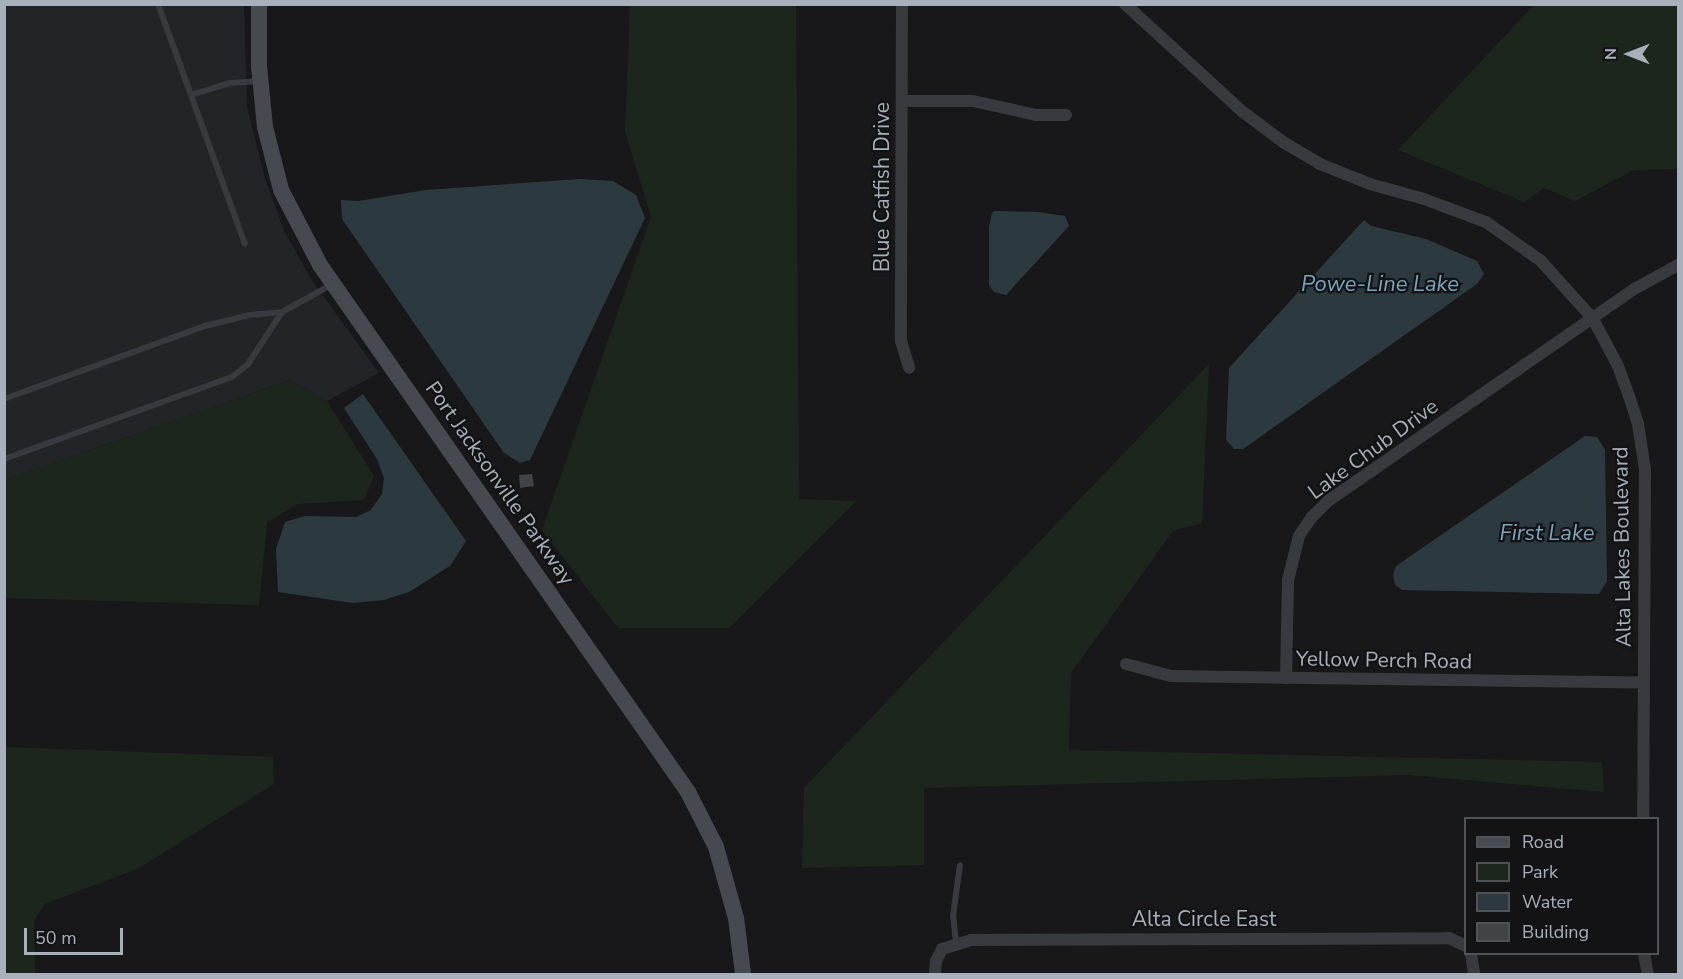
<!DOCTYPE html>
<html>
<head>
<meta charset="utf-8">
<style>
  body { margin:0 }
  #map { position:relative; width:1683px; height:979px; overflow:hidden; background:#18181a; font-family:"Nunito Sans",sans-serif }
  div>[style] { position:absolute }
  .built>* { inset:0; background:#232427 }
  .green>* { inset:0; background:#1d261d }
  .water>* { inset:0; background:#2c3a40 }
  .building>* { inset:0; background:#414347 }
  .lane>* { height:6px; margin:-3px; padding:0 3px; transform-origin:3px; border-radius:3px; background:#383a40 }
  .street>* { height:12px; margin:-6px; padding:0 6px; transform-origin:6px; border-radius:6px; background:#383a40 }
  .secondary>* { height:16px; margin:-8px; padding:0 8px; transform-origin:8px; border-radius:8px; background:#464a50 }
  span { translate:-50% -50%; white-space:nowrap; text-align:center; line-height:1.15; -webkit-text-stroke:4.5px #131315; paint-order:stroke }
  .street-label { font-size:21px; color:#a8b1bb }
  .water-label { font-size:22px; color:#7ca5b9; font-style:italic }
  .frame { position:absolute; inset:0; border:6px solid #a8b1bb; pointer-events:none }
  .legend { position:absolute; left:1464px; top:817px; width:195px; height:138px; box-sizing:border-box; background:#131315; border:2px solid #4f5257; margin:0; padding:8px 10px; list-style:none; font-size:18px; color:#a8b1bb }
  .legend li { display:flex; align-items:center; gap:12px; height:30px }
  .legend b { width:30px; border:2px solid #4f5257 }
  .north { position:absolute; left:1599px; top:24px; width:60px; height:60px; -webkit-text-stroke:4px #131315; paint-order:stroke; rotate:270deg; font-size:16px; font-weight:700; line-height:24px; text-align:center; color:#a8b1bb }
  .north::after { content:''; display:block; margin:auto; width:21px; height:27px; background:#a8b1bb; clip-path:polygon(50% 0,100% 100%,50% 72%,0 100%) }
  .scale { position:absolute; left:24px; top:928px; width:99px; height:27px; box-sizing:border-box; border:3px solid #a8b1bb; border-top:0; padding-left:8px; font-size:18px; line-height:21px; white-space:nowrap; color:#a8b1bb; -webkit-text-stroke:4px #131315; paint-order:stroke }
</style>
</head>
<body>
<div id="map">
  <div class="built">
    <i style="clip-path:polygon(4px 5px,244px 5px,247px 107px,265px 179px,284px 230px,311px 279px,379px 373px,327px 401px,290px 380px,5px 480px)"></i>
  </div>
  <div class="green">
    <i style="clip-path:polygon(630px 5px,796px 5px,799px 499px,856px 501px,729px 628px,618px 628px,542px 530px,651px 217px,625px 131px)"></i>
    <i style="clip-path:polygon(1534px 5px,1678px 5px,1678px 169px,1634px 170px,1575px 201px,1544px 188px,1524px 202px,1398px 150px)"></i>
    <i style="clip-path:polygon(1209px 364px,1202px 523px,1173px 531px,1071px 673px,1069px 750px,1602px 762px,1604px 792px,1408px 775px,924px 788px,924px 865px,802px 868px,804px 788px)"></i>
    <i style="clip-path:polygon(290px 380px,327px 401px,374px 476px,364px 500px,297px 504px,267px 523px,259px 605px,5px 598px,5px 480px)"></i>
    <i style="clip-path:polygon(5px 747px,273px 757px,274px 784px,139px 868px,45px 904px,34px 920px,35px 974px,5px 974px)"></i>
  </div>
  <div class="water">
    <i style="clip-path:polygon(579px 179px,613px 181px,636px 195px,645px 218px,530px 460px,520px 463px,504px 453px,342px 219px,341px 200px,359px 201px,426px 190px)"></i>
    <i style="clip-path:polygon(995px 211px,1038px 212px,1065px 216px,1069px 226px,1006px 295px,994px 292px,989px 285px,989px 227px,992px 213px)"></i>
    <i style="clip-path:polygon(1364px 220px,1371px 226px,1426px 239px,1477px 261px,1484px 274px,1477px 284px,1243px 449px,1234px 449px,1226px 440px,1229px 368px)"></i>
    <i style="clip-path:polygon(363px 394px,466px 541px,450px 566px,409px 592px,384px 600px,353px 603px,278px 592px,276px 549px,285px 522px,305px 516px,356px 517px,371px 510px,382px 494px,384px 478px,377px 459px,344px 408px)"></i>
    <i style="clip-path:polygon(1585px 436px,1597px 437px,1605px 450px,1607px 581px,1599px 594px,1402px 590px,1395px 585px,1393px 575px,1396px 566px)"></i>
  </div>
  <div class="building">
    <i style="clip-path:polygon(532px 474px,534px 486px,520px 488px,519px 475px)"></i>
  </div>
  <div class="lane">
    <i style="left:158px;top:4px;width:255px;rotate:70.1deg"></i>
    <i style="left:191px;top:95px;width:41px;rotate:-17.1deg"></i>
    <i style="left:230px;top:83px;width:28px;rotate:-4deg"></i>
    <i style="left:4px;top:399px;width:214px;rotate:-20deg"></i>
    <i style="left:205px;top:326px;width:45px;rotate:-14deg"></i>
    <i style="left:249px;top:315px;width:33px;rotate:-5deg"></i>
    <i style="left:4px;top:459px;width:242px;rotate:-19.8deg"></i>
    <i style="left:232px;top:377px;width:21px;rotate:-39deg"></i>
    <i style="left:248px;top:364px;width:62px;rotate:-56.8deg"></i>
    <i style="left:282px;top:312px;width:56px;rotate:-28.9deg"></i>
    <i style="left:956px;top:943px;width:27px;rotate:-96deg"></i>
    <i style="left:953px;top:916px;width:51px;rotate:-82.2deg"></i>
  </div>
  <div class="street">
    <i style="left:902px;top:4px;width:337px;rotate:90.2deg"></i>
    <i style="left:901px;top:341px;width:28px;rotate:73deg"></i>
    <i style="left:1125px;top:4px;width:160px;rotate:42.5deg"></i>
    <i style="left:1243px;top:112px;width:50px;rotate:36.9deg"></i>
    <i style="left:1283px;top:142px;width:43px;rotate:30.7deg"></i>
    <i style="left:1320px;top:164px;width:54px;rotate:21.8deg"></i>
    <i style="left:1370px;top:184px;width:56px;rotate:15.5deg"></i>
    <i style="left:1424px;top:199px;width:66px;rotate:20.4deg"></i>
    <i style="left:1486px;top:222px;width:67px;rotate:35.3deg"></i>
    <i style="left:1541px;top:261px;width:78px;rotate:48.1deg"></i>
    <i style="left:1593px;top:319px;width:53px;rotate:62deg"></i>
    <i style="left:1618px;top:366px;width:32px;rotate:70deg"></i>
    <i style="left:1629px;top:396px;width:29px;rotate:72deg"></i>
    <i style="left:1638px;top:424px;width:47px;rotate:81.3deg"></i>
    <i style="left:1645px;top:470px;width:348px;rotate:90.3deg"></i>
    <i style="left:902px;top:101px;width:71px"></i>
    <i style="left:973px;top:101px;width:65px;rotate:12.5deg"></i>
    <i style="left:1036px;top:115px;width:30px"></i>
    <i style="left:1126px;top:664px;width:47px;rotate:14.9deg"></i>
    <i style="left:1171px;top:676px;width:472px;rotate:0.8deg"></i>
    <i style="left:1286px;top:678px;width:98px;rotate:-88.8deg"></i>
    <i style="left:1288px;top:580px;width:45px;rotate:-76deg"></i>
    <i style="left:1299px;top:536px;width:23px;rotate:-56deg"></i>
    <i style="left:1312px;top:517px;width:23px;rotate:-45deg"></i>
    <i style="left:1328px;top:501px;width:374px;rotate:-34.7deg"></i>
    <i style="left:1636px;top:288px;width:48px;rotate:-28.7deg"></i>
    <i style="left:1471px;top:954px;width:20px;rotate:81deg"></i>
    <i style="left:1644px;top:954px;width:20px;rotate:79deg"></i>
    <i style="left:935px;top:974px;width:13px;rotate:-86deg"></i>
    <i style="left:936px;top:961px;width:13px;rotate:-63deg"></i>
    <i style="left:942px;top:949px;width:30px;rotate:-17deg"></i>
    <i style="left:971px;top:940px;width:478px;rotate:-0.2deg"></i>
    <i style="left:1449px;top:938px;width:19px;rotate:25deg"></i>
  </div>
  <div class="secondary">
    <i style="left:259px;top:4px;width:62px;rotate:90deg"></i>
    <i style="left:259px;top:66px;width:61px;rotate:84.4deg"></i>
    <i style="left:265px;top:127px;width:65px;rotate:75.7deg"></i>
    <i style="left:281px;top:190px;width:85px;rotate:62.5deg"></i>
    <i style="left:320px;top:265px;width:643px;rotate:55.07deg"></i>
    <i style="left:688px;top:792px;width:62px;rotate:63deg"></i>
    <i style="left:716px;top:847px;width:74px;rotate:74.3deg"></i>
    <i style="left:736px;top:918px;width:56px;rotate:82.9deg"></i>
  </div>
  <div class="street-label">
    <span style="left:882px;top:187px;rotate:-90deg">Blue Catfish Drive</span>
    <span style="left:1373px;top:449px;rotate:-36deg">Lake Chub Drive</span>
    <span style="left:500px;top:483px;rotate:55deg">Port Jacksonville Parkway</span>
    <span style="left:1622px;top:547px;rotate:-91deg">Alta Lakes Boulevard</span>
    <span style="left:1384px;top:660px;rotate:1deg">Yellow Perch Road</span>
    <span style="left:1204px;top:919px">Alta Circle East</span>
  </div>
  <div class="water-label">
    <span style="left:1380px;top:285px">Powe-Line Lake</span>
    <span style="left:1547px;top:534px">First Lake</span>
  </div>
  <div class="frame"></div>
  <ul class="legend">
  <li><b style="height:8px;background:#464a50"></b>Road</li>
  <li><b style="height:16px;background:#1d261d"></b>Park</li>
  <li><b style="height:16px;background:#2c3a40"></b>Water</li>
  <li><b style="height:16px;background:#414347"></b>Building</li>
  </ul>
  <div class="north">N</div>
  <div class="scale">50 m</div>
</div>
</body>
</html>
